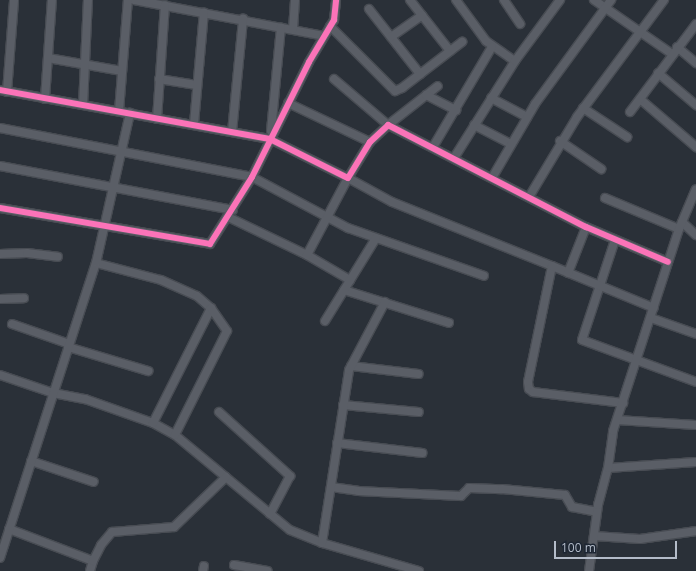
<!DOCTYPE html>
<html>
<head>
<meta charset="utf-8">
<style>
  body { margin:0 }
  #map { position:relative; width:696px; height:571px; overflow:hidden; background:#2a3038; font-family:"Open Sans",sans-serif }
  div>[style] { position:absolute }
  .roads { filter:drop-shadow(1px 0 #484c53) drop-shadow(-1px 0 #484c53) drop-shadow(0 1px #484c53) drop-shadow(0 -1px #484c53) }
  .minor>* { height:8px; margin:-4px; padding:0 4px; transform-origin:4px; border-radius:4px; background:#5a5e66 }
  .cycleway>* { height:6px; margin:-3px; padding:0 3px; transform-origin:3px; border-radius:3px; background:#fb73b8 }
  span { translate:-50% -50%; white-space:nowrap; text-align:center; line-height:1.15; -webkit-text-stroke:3.5px #1d2633; paint-order:stroke }
  .scale { position:absolute; left:554px; top:541px; width:123px; height:18px; box-sizing:border-box; border:2px solid #b4bcc9; border-top:0; padding-left:5px; font-size:12px; line-height:14px; white-space:nowrap; color:#b4bcc9; -webkit-text-stroke:3px #1d2633; paint-order:stroke }
</style>
</head>
<body>
<div id="map">
  <div class="roads">
    <div class="minor">
      <i style="left:134px;top:0;width:193px;rotate:10.7deg"></i>
      <i style="left:410px;top:0;width:65px;rotate:51.9deg"></i>
      <i style="left:456px;top:0;width:51px;rotate:53.8deg"></i>
      <i style="left:486px;top:41px;width:35px;rotate:35deg"></i>
      <i style="left:504px;top:0;width:29px;rotate:56deg"></i>
      <i style="left:594px;top:0;width:95px;rotate:34.7deg"></i>
      <i style="left:369px;top:9px;width:83px;rotate:51.9deg"></i>
      <i style="left:330px;top:26px;width:92px;rotate:45deg"></i>
      <i style="left:395px;top:91px;width:8px;rotate:-23deg"></i>
      <i style="left:402px;top:88px;width:76px;rotate:-37.5deg"></i>
      <i style="left:293px;top:29px;width:29px;rotate:-86deg"></i>
      <i style="left:391px;top:37px;width:38px;rotate:-35deg"></i>
      <i style="left:677px;top:47px;width:25px;rotate:40deg"></i>
      <i style="left:48px;top:58px;width:75px;rotate:10deg"></i>
      <i style="left:658px;top:73px;width:50px;rotate:40.1deg"></i>
      <i style="left:159px;top:79px;width:38px;rotate:9deg"></i>
      <i style="left:334px;top:79px;width:71px;rotate:40.4deg"></i>
      <i style="left:388px;top:125px;width:63px;rotate:-38deg"></i>
      <i style="left:0;top:90px;width:274px;rotate:10.3deg"></i>
      <i style="left:270px;top:139px;width:87px;rotate:26.6deg"></i>
      <i style="left:348px;top:178px;width:42px;rotate:-58.6deg"></i>
      <i style="left:370px;top:142px;width:25px;rotate:-43deg"></i>
      <i style="left:388px;top:125px;width:223px;rotate:27.3deg"></i>
      <i style="left:586px;top:227px;width:89px;rotate:23.1deg"></i>
      <i style="left:7px;top:92px;width:92px;rotate:-85.6deg"></i>
      <i style="left:426px;top:95px;width:34px;rotate:27deg"></i>
      <i style="left:491px;top:98px;width:41px;rotate:27.8deg"></i>
      <i style="left:45px;top:99px;width:99px;rotate:-86deg"></i>
      <i style="left:640px;top:99px;width:74px;rotate:40.6deg"></i>
      <i style="left:288px;top:103px;width:91px;rotate:25.4deg"></i>
      <i style="left:83px;top:105px;width:105px;rotate:-87.3deg"></i>
      <i style="left:583px;top:108px;width:53px;rotate:33.4deg"></i>
      <i style="left:119px;top:111px;width:111px;rotate:-85.4deg"></i>
      <i style="left:630px;top:112px;width:110px;rotate:-53.1deg"></i>
      <i style="left:157px;top:119px;width:114px;rotate:-86deg"></i>
      <i style="left:194px;top:124px;width:112px;rotate:-84.9deg"></i>
      <i style="left:474px;top:125px;width:42px;rotate:27.2deg"></i>
      <i style="left:0;top:128px;width:257px;rotate:11deg"></i>
      <i style="left:252px;top:177px;width:109px;rotate:28deg"></i>
      <i style="left:348px;top:228px;width:144px;rotate:19.4deg"></i>
      <i style="left:271px;top:131px;width:104px;rotate:-84.5deg"></i>
      <i style="left:232px;top:132px;width:114px;rotate:-84.4deg"></i>
      <i style="left:560px;top:141px;width:50px;rotate:34.3deg"></i>
      <i style="left:433px;top:147px;width:116px;rotate:-59.5deg"></i>
      <i style="left:454px;top:158px;width:115px;rotate:-57.8deg"></i>
      <i style="left:515px;top:61px;width:76px;rotate:-53.6deg"></i>
      <i style="left:0;top:166px;width:237px;rotate:10.7deg"></i>
      <i style="left:492px;top:178px;width:86px;rotate:-59.8deg"></i>
      <i style="left:535px;top:104px;width:129px;rotate:-53.8deg"></i>
      <i style="left:529px;top:197px;width:93px;rotate:-59deg"></i>
      <i style="left:577px;top:117px;width:146px;rotate:-53.4deg"></i>
      <i style="left:605px;top:198px;width:80px;rotate:22.7deg"></i>
      <i style="left:0;top:208px;width:213px;rotate:9.7deg"></i>
      <i style="left:210px;top:244px;width:79px;rotate:-57.9deg"></i>
      <i style="left:252px;top:177px;width:128px;rotate:-63.6deg"></i>
      <i style="left:309px;top:62px;width:49px;rotate:-59.2deg"></i>
      <i style="left:334px;top:20px;width:20px;rotate:-84deg"></i>
      <i style="left:228px;top:217px;width:88px;rotate:25.7deg"></i>
      <i style="left:307px;top:255px;width:50px;rotate:30.2deg"></i>
      <i style="left:682px;top:222px;width:19px;rotate:43deg"></i>
      <i style="left:615px;top:240px;width:105px;rotate:108.3deg"></i>
      <i style="left:582px;top:340px;width:121px;rotate:20.2deg"></i>
      <i style="left:0;top:254px;width:27px;rotate:-2deg"></i>
      <i style="left:27px;top:253px;width:31px;rotate:7deg"></i>
      <i style="left:307px;top:255px;width:87px;rotate:-62deg"></i>
      <i style="left:348px;top:178px;width:50px;rotate:28.6deg"></i>
      <i style="left:392px;top:202px;width:172px;rotate:21.8deg"></i>
      <i style="left:552px;top:266px;width:118px;rotate:101.7deg"></i>
      <i style="left:528px;top:382px;width:7px;rotate:82deg"></i>
      <i style="left:529px;top:389px;width:5px;rotate:37deg"></i>
      <i style="left:533px;top:392px;width:91px;rotate:7deg"></i>
      <i style="left:96px;top:263px;width:67px;rotate:14.7deg"></i>
      <i style="left:161px;top:280px;width:39px;rotate:24deg"></i>
      <i style="left:197px;top:296px;width:18px;rotate:41deg"></i>
      <i style="left:552px;top:266px;width:110px;rotate:22.4deg"></i>
      <i style="left:568px;top:273px;width:49px;rotate:-68.6deg"></i>
      <i style="left:344px;top:290px;width:110px;rotate:17.4deg"></i>
      <i style="left:0;top:299px;width:24px;rotate:-2deg"></i>
      <i style="left:651px;top:318px;width:48px;rotate:19.6deg"></i>
      <i style="left:325px;top:321px;width:97px;rotate:-58.4deg"></i>
      <i style="left:12px;top:324px;width:60px;rotate:19.3deg"></i>
      <i style="left:68px;top:347px;width:84px;rotate:16.7deg"></i>
      <i style="left:351px;top:366px;width:68px;rotate:6.7deg"></i>
      <i style="left:0;top:375px;width:56px;rotate:18.8deg"></i>
      <i style="left:53px;top:393px;width:33px;rotate:11deg"></i>
      <i style="left:85px;top:399px;width:72px;rotate:19.4deg"></i>
      <i style="left:153px;top:423px;width:25px;rotate:29deg"></i>
      <i style="left:175px;top:435px;width:149px;rotate:39.6deg"></i>
      <i style="left:290px;top:530px;width:35px;rotate:22deg"></i>
      <i style="left:322px;top:543px;width:101px;rotate:16.1deg"></i>
      <i style="left:343px;top:405px;width:76px;rotate:5.3deg"></i>
      <i style="left:219px;top:412px;width:96px;rotate:42deg"></i>
      <i style="left:290px;top:476px;width:43px;rotate:117.8deg"></i>
      <i style="left:617px;top:420px;width:79px;rotate:3.6deg"></i>
      <i style="left:153px;top:423px;width:129px;rotate:-63.2deg"></i>
      <i style="left:211px;top:308px;width:28px;rotate:55deg"></i>
      <i style="left:227px;top:331px;width:116px;rotate:116.6deg"></i>
      <i style="left:337px;top:443px;width:86px;rotate:6.7deg"></i>
      <i style="left:31px;top:461px;width:66px;rotate:18.4deg"></i>
      <i style="left:608px;top:468px;width:88px;rotate:-3.9deg"></i>
      <i style="left:331px;top:487px;width:27px;rotate:8deg"></i>
      <i style="left:358px;top:491px;width:103px;rotate:2.8deg"></i>
      <i style="left:461px;top:496px;width:11px;rotate:-45deg"></i>
      <i style="left:469px;top:488px;width:33px;rotate:2deg"></i>
      <i style="left:502px;top:489px;width:63px;rotate:5.4deg"></i>
      <i style="left:565px;top:495px;width:14px;rotate:60deg"></i>
      <i style="left:572px;top:507px;width:25px;rotate:11deg"></i>
      <i style="left:9px;top:529px;width:90px;rotate:20.9deg"></i>
      <i style="left:93px;top:561px;width:10px;rotate:107deg"></i>
      <i style="left:594px;top:536px;width:46px;rotate:3.7deg"></i>
      <i style="left:640px;top:539px;width:57px;rotate:-8.1deg"></i>
      <i style="left:322px;top:543px;width:175px;rotate:-81.1deg"></i>
      <i style="left:349px;top:370px;width:77px;rotate:-62.1deg"></i>
      <i style="left:0;top:558px;width:310px;rotate:-72deg"></i>
      <i style="left:96px;top:263px;width:154px;rotate:-77.2deg"></i>
      <i style="left:93px;top:561px;width:18px;rotate:-63deg"></i>
      <i style="left:101px;top:545px;width:17px;rotate:-50deg"></i>
      <i style="left:112px;top:532px;width:62px;rotate:-4.6deg"></i>
      <i style="left:174px;top:527px;width:72px;rotate:-43.9deg"></i>
      <i style="left:234px;top:565px;width:34px;rotate:10deg"></i>
      <i style="left:203px;top:571px;width:5px;rotate:-79deg"></i>
      <i style="left:589px;top:571px;width:67px;rotate:-82.2deg"></i>
      <i style="left:598px;top:505px;width:38px;rotate:-75deg"></i>
      <i style="left:608px;top:468px;width:37px;rotate:-82deg"></i>
      <i style="left:613px;top:431px;width:213px;rotate:-71.9deg"></i>
      <i style="left:679px;top:229px;width:43px;rotate:-67deg"></i>
    </div>
  </div>
  <div class="cycleway">
    <i style="left:0;top:90px;width:274px;rotate:10.3deg"></i>
    <i style="left:270px;top:139px;width:87px;rotate:26.6deg"></i>
    <i style="left:348px;top:178px;width:42px;rotate:-58.6deg"></i>
    <i style="left:370px;top:142px;width:25px;rotate:-43deg"></i>
    <i style="left:388px;top:125px;width:223px;rotate:27.3deg"></i>
    <i style="left:586px;top:227px;width:89px;rotate:23.1deg"></i>
    <i style="left:0;top:208px;width:213px;rotate:9.7deg"></i>
    <i style="left:210px;top:244px;width:79px;rotate:-57.9deg"></i>
    <i style="left:252px;top:177px;width:128px;rotate:-63.6deg"></i>
    <i style="left:309px;top:62px;width:49px;rotate:-59.2deg"></i>
    <i style="left:334px;top:20px;width:20px;rotate:-84deg"></i>
  </div>
  <div class="scale">100 m</div>
</div>
</body>
</html>
